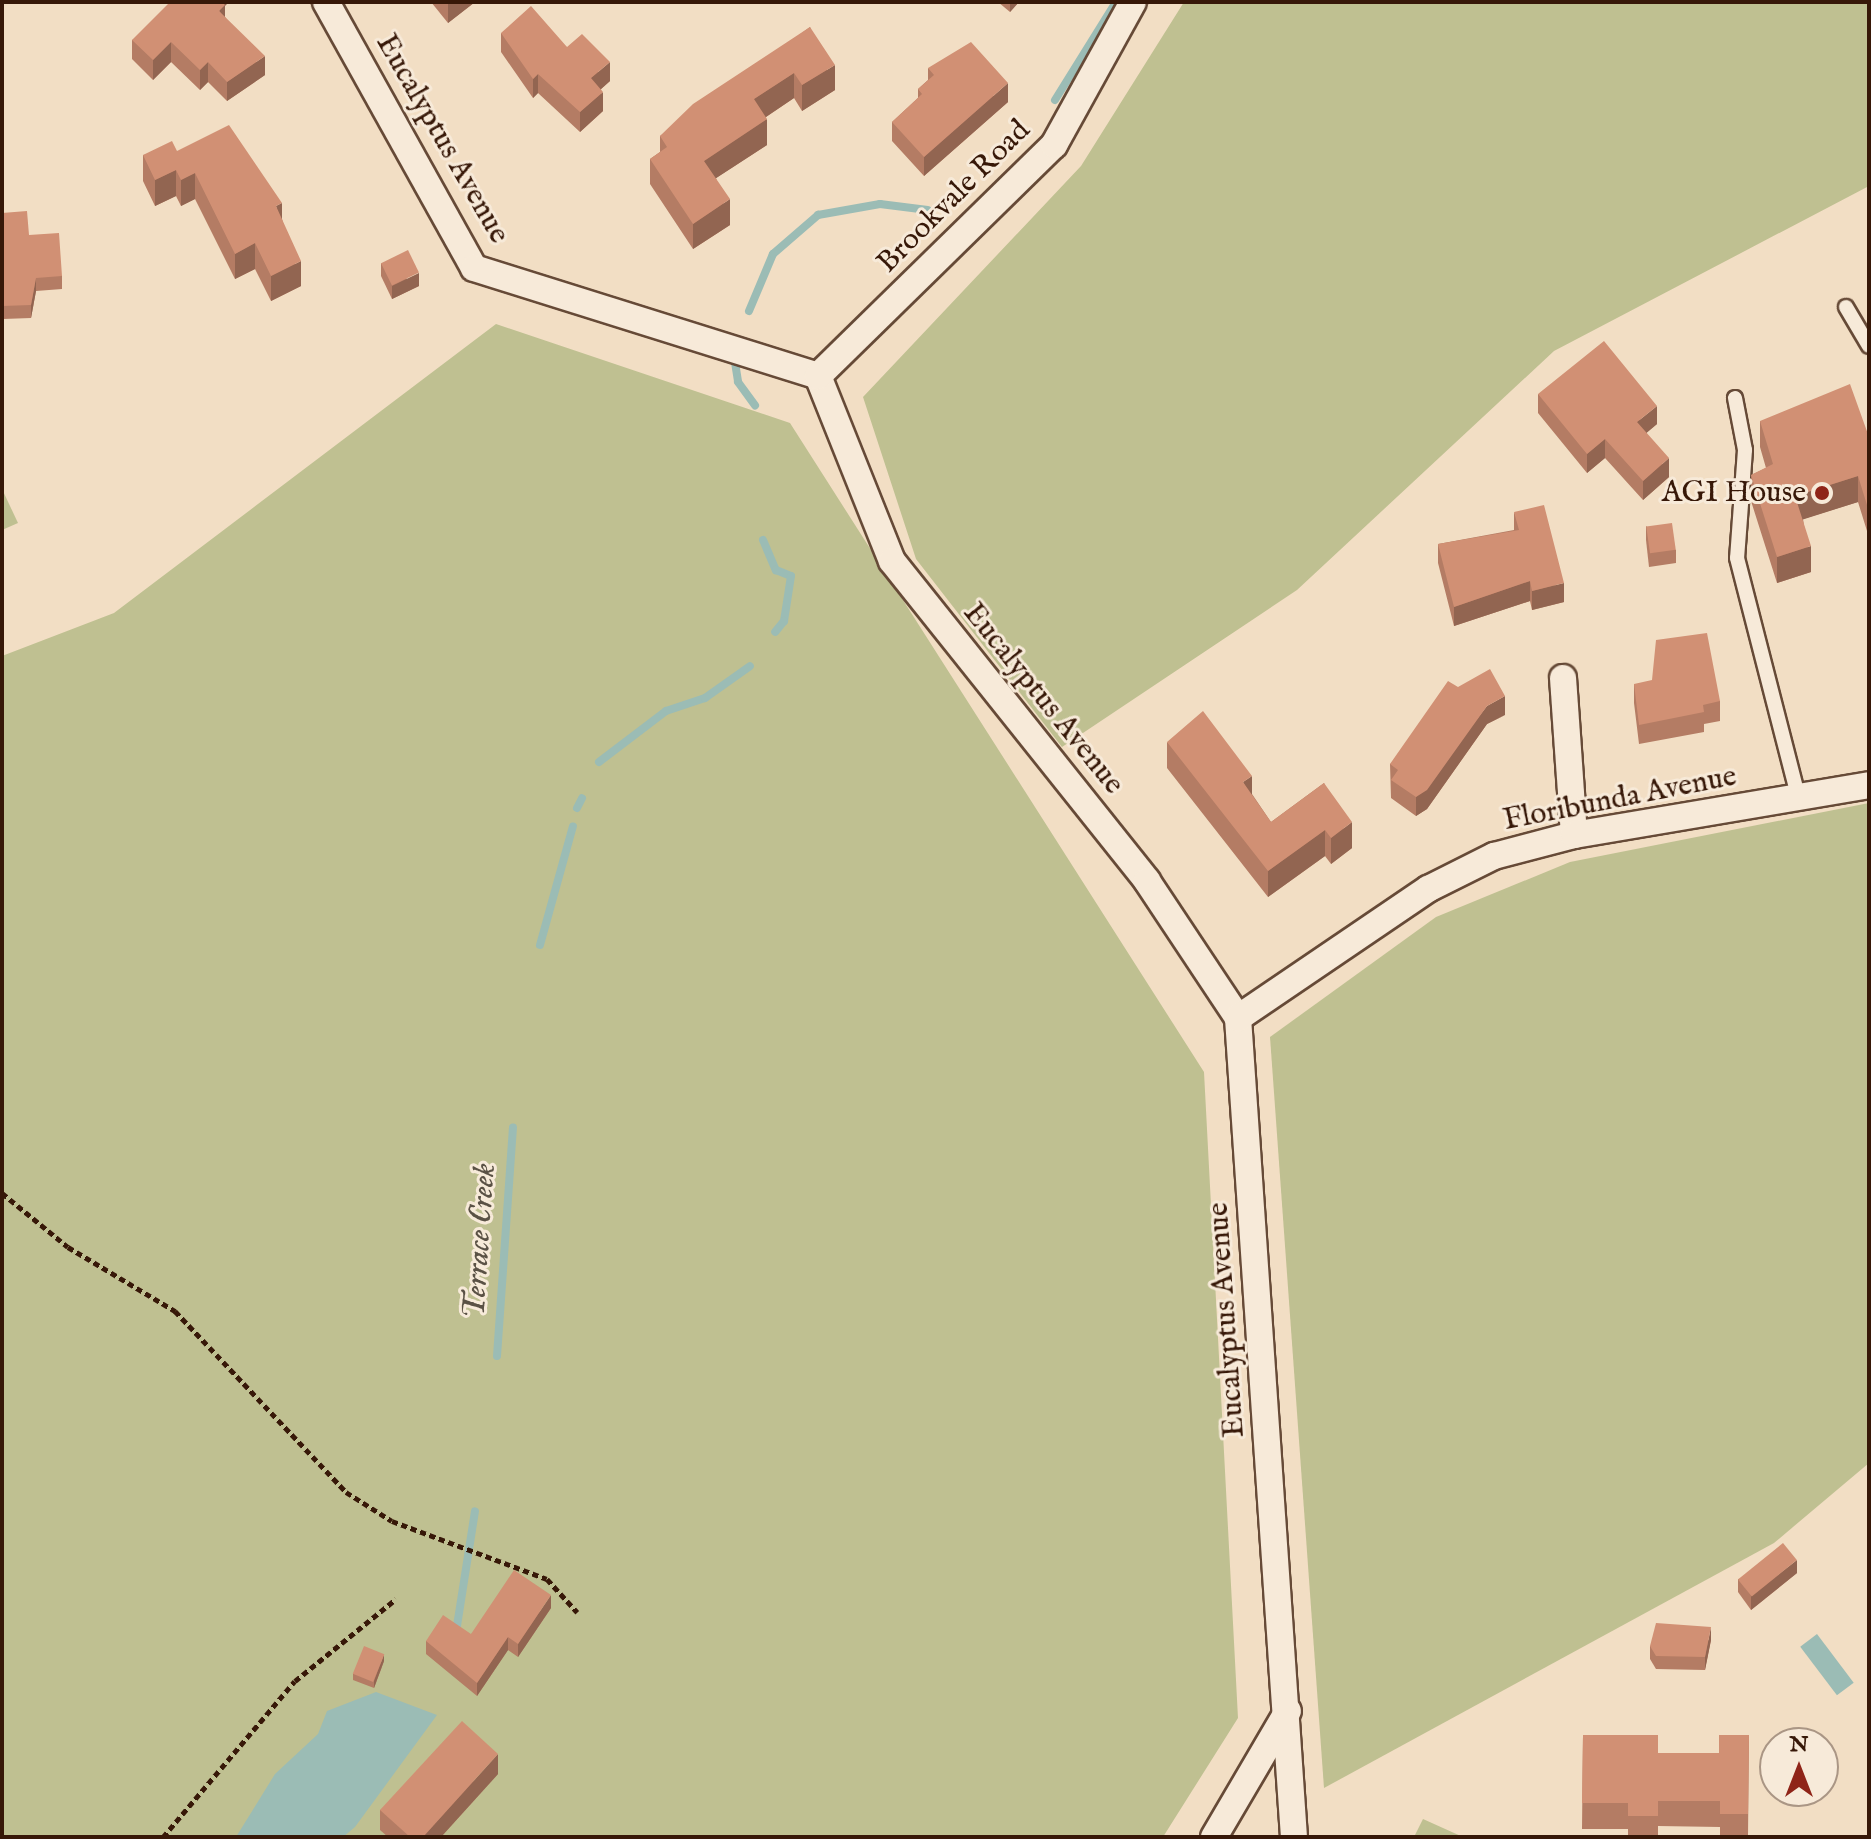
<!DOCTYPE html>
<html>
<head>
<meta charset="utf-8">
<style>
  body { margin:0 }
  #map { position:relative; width:1871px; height:1839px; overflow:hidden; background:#f2dec4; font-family:"IM FELL English",serif }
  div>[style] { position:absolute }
  .green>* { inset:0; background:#bfc091 }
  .water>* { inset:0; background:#9bbcb5; transform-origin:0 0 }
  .stream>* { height:8px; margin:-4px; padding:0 4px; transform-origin:4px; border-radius:4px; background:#9bbcb5 }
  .path>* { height:5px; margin-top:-2.5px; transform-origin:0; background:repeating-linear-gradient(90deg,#371808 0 6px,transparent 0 10px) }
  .roads { filter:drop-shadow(2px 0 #664a37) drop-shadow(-2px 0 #664a37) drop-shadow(0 2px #664a37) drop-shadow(0 -2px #664a37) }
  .service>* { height:14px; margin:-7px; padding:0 7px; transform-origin:7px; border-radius:7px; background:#f7ead9 }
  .minor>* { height:26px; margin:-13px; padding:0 13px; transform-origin:13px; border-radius:13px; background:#f7ead9 }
  .wall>* { inset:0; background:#b47c64 }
  .shaded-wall>* { inset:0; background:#926551; transform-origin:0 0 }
  .building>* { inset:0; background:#d19074; transform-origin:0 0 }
  .dots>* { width:22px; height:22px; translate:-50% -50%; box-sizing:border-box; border:4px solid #f7ead9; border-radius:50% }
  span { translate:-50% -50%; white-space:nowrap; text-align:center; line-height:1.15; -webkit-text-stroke:6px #f7ead9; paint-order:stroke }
  .street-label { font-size:30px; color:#371808 }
  .poi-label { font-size:30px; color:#371808 }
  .right { translate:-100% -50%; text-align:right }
  .water-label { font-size:32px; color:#5a5145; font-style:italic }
  .frame { position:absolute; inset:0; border:4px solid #371808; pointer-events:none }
  .north { position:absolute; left:1759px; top:1727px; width:80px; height:80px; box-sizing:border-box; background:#f7ead9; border:2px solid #aa9685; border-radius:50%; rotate:0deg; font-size:22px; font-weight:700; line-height:32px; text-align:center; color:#371808 }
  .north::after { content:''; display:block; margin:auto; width:28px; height:36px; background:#8f2418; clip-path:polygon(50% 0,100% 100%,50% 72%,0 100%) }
</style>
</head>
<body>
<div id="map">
  <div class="green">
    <i style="clip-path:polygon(1184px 2px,1869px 2px,1869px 186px,1554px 351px,1297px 590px,1062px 747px,916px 559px,863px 397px,1081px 166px)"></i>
    <i style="clip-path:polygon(496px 324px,790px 423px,1204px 1072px,1238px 1718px,1163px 1837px,2px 1837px,2px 656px,114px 613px)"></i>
    <i style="clip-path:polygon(2px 489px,18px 523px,2px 530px)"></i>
    <i style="clip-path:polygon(1869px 803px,1869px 1463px,1774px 1543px,1324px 1788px,1270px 1037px,1436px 917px,1570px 862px)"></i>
    <i style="clip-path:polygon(1423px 1819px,1463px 1837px,1414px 1837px)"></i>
  </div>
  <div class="water">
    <i style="left:1817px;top:1634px;width:61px;height:21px;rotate:53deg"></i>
    <i style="clip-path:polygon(376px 1692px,437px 1715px,355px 1827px,343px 1837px,236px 1837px,275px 1774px,318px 1734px,327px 1711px)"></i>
  </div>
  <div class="stream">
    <i style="left:1055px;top:100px;width:115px;rotate:-58.1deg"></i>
    <i style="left:749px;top:311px;width:62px;rotate:-67.2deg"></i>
    <i style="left:773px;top:254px;width:60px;rotate:-40.9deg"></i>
    <i style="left:818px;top:215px;width:63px;rotate:-10.1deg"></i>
    <i style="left:880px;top:204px;width:48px;rotate:7.1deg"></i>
    <i style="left:734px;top:356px;width:26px;rotate:81deg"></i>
    <i style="left:738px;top:382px;width:29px;rotate:54deg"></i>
    <i style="left:763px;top:540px;width:33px;rotate:67deg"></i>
    <i style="left:776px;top:570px;width:16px;rotate:22deg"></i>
    <i style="left:791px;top:576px;width:46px;rotate:98.8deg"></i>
    <i style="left:784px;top:621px;width:14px;rotate:129deg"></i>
    <i style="left:599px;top:762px;width:84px;rotate:-37.3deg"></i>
    <i style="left:666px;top:711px;width:41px;rotate:-18.4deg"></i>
    <i style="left:705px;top:698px;width:55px;rotate:-35.4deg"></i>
    <i style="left:577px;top:808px;width:11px;rotate:-63deg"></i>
    <i style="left:540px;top:945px;width:123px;rotate:-74.5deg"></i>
    <i style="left:497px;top:1356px;width:229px;rotate:-86deg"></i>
    <i style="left:457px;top:1626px;width:116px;rotate:-81.1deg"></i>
  </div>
  <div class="path">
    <i style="left:2px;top:1193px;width:85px;rotate:39.3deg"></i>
    <i style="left:68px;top:1247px;width:125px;rotate:30.9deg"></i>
    <i style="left:175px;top:1311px;width:249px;rotate:46.6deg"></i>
    <i style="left:346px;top:1492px;width:54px;rotate:32.2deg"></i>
    <i style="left:392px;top:1521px;width:165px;rotate:20.5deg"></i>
    <i style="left:547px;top:1579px;width:45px;rotate:47.7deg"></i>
    <i style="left:163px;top:1837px;width:204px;rotate:-49.8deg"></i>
    <i style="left:295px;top:1681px;width:130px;rotate:-39.1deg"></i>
  </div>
  <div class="roads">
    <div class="service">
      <i style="left:1846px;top:307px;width:45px;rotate:59.5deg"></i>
      <i style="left:1735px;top:398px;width:53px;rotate:79.1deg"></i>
      <i style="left:1745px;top:450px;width:108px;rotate:94.2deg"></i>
      <i style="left:1737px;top:558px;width:249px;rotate:75.6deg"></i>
    </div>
    <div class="minor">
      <i style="left:326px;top:2px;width:304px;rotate:60.9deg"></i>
      <i style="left:474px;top:268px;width:361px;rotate:17.4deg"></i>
      <i style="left:818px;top:376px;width:199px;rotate:68.2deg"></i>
      <i style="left:892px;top:561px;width:409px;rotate:51.4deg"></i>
      <i style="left:1147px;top:881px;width:164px;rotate:56.4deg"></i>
      <i style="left:1238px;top:1018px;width:821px;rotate:86.09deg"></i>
      <i style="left:818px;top:376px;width:330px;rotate:-44.4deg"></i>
      <i style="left:1054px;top:145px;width:163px;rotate:-61.1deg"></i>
      <i style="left:1563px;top:678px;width:157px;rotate:86deg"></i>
      <i style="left:1238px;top:1018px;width:230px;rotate:-34.2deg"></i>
      <i style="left:1428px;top:889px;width:74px;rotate:-26.6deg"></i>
      <i style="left:1494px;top:856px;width:83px;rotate:-14.7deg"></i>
      <i style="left:1574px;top:835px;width:299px;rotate:-9.6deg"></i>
      <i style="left:1214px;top:1837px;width:146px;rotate:-59.6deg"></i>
    </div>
  </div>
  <div class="wall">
    <i style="clip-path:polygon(431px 2px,475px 2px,448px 23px)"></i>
    <i style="clip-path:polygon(998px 2px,1019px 2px,1010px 12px)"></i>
    <i style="clip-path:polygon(225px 6px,225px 17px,265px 75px,227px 101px,208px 82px,200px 90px,171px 62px,153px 80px,132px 59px,132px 40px)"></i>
    <i style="clip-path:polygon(810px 27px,835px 90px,802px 111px,794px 98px,766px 117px,767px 145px,716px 178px,730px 225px,693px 249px,650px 184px,650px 159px,660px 152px,660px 136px)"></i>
    <i style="clip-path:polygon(501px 33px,567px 47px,610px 81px,601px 89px,603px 111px,580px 132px,538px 93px,533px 98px,501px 52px)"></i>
    <i style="clip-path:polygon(928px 68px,1008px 102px,924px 176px,892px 141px,892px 122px,918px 98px,918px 89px,928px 80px)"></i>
    <i style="clip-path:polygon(177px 151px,282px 219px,301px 286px,271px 301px,255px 269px,235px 279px,195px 199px,181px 206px,176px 196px,155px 206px,143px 181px,143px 155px)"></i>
    <i style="clip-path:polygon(2px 213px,29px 235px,62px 276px,62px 289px,36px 291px,31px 318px,3px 319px,2px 336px)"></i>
    <i style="clip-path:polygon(381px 263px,419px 286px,392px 299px,381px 276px)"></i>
    <i style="clip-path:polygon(1538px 394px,1657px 424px,1646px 433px,1669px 477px,1643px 500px,1605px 458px,1587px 473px,1538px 413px)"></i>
    <i style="clip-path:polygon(1760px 421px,1869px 437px,1867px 531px,1858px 502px,1803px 519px,1811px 572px,1777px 583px,1751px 501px,1751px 475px,1766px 468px,1760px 447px)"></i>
    <i style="clip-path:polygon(1514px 512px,1564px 602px,1532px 610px,1530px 601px,1454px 626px,1438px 563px,1438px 544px,1514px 530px)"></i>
    <i style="clip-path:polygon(1646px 526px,1676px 550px,1676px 563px,1649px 567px,1646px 540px)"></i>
    <i style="clip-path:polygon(1634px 684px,1720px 701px,1720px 721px,1704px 724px,1704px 732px,1639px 744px,1634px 703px)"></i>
    <i style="clip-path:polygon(1505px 715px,1487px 724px,1427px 809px,1416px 816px,1391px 798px,1390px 764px)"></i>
    <i style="clip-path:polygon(1167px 742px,1252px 794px,1271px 822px,1324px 783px,1352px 848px,1331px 864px,1325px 856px,1268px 897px,1167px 768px)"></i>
    <i style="clip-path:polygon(1797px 1573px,1751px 1610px,1738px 1592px,1738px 1579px)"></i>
    <i style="clip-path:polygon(551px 1608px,518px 1657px,508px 1650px,477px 1696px,426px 1654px,426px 1641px,471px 1634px)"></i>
    <i style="clip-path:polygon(1711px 1640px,1705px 1670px,1656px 1669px,1650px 1659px,1650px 1646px)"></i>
    <i style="clip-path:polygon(384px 1661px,374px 1688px,353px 1680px,353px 1674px)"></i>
    <i style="clip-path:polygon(1583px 1735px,1658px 1753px,1719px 1753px,1749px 1735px,1748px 1837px,1720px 1837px,1720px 1827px,1658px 1826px,1658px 1837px,1628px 1837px,1628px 1829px,1582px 1829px)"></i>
    <i style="clip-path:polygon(498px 1774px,441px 1837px,388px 1837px,380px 1830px,380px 1810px)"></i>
  </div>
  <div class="shaded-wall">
    <i style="clip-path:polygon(216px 2px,229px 2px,225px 6px,225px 24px)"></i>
    <i style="clip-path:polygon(448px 2px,475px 2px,448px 23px)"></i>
    <i style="clip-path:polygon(1010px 2px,1019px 2px,1010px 12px)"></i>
    <i style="clip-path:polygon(171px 42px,171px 62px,153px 80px,153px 60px)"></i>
    <i style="clip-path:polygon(265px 56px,265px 75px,227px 101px,227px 82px)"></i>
    <i style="clip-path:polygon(208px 62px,208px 82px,200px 90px,200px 70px)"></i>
    <i style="clip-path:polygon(610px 62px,610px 81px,591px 98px,591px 78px)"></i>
    <i style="clip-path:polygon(835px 65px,835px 90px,802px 111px,802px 85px)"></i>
    <i style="clip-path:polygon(794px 73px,794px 98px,754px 125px,754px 99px)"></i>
    <i style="clip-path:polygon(538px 74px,538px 93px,533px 98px,533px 79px)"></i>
    <i style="clip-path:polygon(1008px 83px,1008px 102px,924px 176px,924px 157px)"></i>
    <i style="clip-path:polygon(603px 92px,603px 111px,580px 132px,580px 112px)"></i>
    <i style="clip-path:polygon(767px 119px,767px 145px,704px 186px,704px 161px)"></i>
    <i style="clip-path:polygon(176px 170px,176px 196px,155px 206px,155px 180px)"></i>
    <i style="clip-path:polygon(195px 173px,195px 199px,181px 206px,181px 180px)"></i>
    <i style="clip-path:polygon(730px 199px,730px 225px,693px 249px,693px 224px)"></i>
    <i style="clip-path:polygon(282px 203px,282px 228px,276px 206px)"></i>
    <i style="clip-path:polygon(255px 243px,255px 269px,235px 279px,235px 254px)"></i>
    <i style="clip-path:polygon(301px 261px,301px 286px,271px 301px,271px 276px)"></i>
    <i style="clip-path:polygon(419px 273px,419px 286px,392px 299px,392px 286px)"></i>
    <i style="clip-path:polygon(36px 278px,36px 291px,31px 318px,31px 305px)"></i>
    <i style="clip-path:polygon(1657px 406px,1657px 424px,1637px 441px,1637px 422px)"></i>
    <i style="clip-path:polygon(1605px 439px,1605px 458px,1587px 473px,1587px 454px)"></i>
    <i style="clip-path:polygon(1669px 458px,1669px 477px,1643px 500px,1643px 481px)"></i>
    <i style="clip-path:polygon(1858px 476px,1858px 502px,1795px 522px,1795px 496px)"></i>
    <i style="left:1869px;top:504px;width:26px;height:2px;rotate:90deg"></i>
    <i style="clip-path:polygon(1811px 546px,1811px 572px,1777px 583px,1777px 557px)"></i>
    <i style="clip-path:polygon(1530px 581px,1530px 601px,1454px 626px,1454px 607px)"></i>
    <i style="clip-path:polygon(1564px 583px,1564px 602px,1532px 610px,1532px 591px)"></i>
    <i style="clip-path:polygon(1505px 696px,1505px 715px,1487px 724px,1427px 809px,1416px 816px,1416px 797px,1487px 706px)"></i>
    <i style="clip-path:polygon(1252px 776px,1252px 802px,1243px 782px)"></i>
    <i style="clip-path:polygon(1352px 822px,1352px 848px,1331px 864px,1331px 838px)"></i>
    <i style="clip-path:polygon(1325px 830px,1325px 856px,1268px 897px,1268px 871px)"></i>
    <i style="clip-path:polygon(1797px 1560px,1797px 1573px,1751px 1610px,1751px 1596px)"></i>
    <i style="clip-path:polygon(551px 1595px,551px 1608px,518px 1657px,518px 1644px)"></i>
    <i style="clip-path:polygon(1711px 1627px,1711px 1640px,1705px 1670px,1705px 1657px)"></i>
    <i style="clip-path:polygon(508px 1637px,508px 1650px,477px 1696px,477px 1683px)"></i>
    <i style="clip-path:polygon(384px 1654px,384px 1661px,374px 1688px,374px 1681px)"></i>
    <i style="clip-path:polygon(498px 1754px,498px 1774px,441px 1837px,423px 1837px)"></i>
  </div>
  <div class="building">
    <i style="clip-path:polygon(170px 2px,222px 2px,225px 5px,219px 11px,265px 56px,227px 82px,208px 62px,200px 70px,171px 42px,153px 60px,132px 40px)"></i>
    <i style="clip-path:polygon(531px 6px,567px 47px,582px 34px,610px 62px,591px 78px,603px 92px,580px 112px,538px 74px,533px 79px,501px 33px)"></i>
    <i style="clip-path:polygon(810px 27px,835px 65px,802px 85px,794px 73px,754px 99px,767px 119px,704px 161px,730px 199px,693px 224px,650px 159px,667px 147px,660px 136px,693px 104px)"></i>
    <i style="clip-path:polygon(971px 42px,1008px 83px,924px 157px,892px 122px,922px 94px,918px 89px,934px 75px,928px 68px)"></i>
    <i style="clip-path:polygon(229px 125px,282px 203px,276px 206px,301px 261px,271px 276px,255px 243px,235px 254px,195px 173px,181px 180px,176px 170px,155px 180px,143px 155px,172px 141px,177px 151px)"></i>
    <i style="clip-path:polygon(27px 211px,29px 235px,59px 233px,62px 276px,36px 278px,31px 305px,2px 306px,2px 323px,2px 213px)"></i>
    <i style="left:408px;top:250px;width:25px;height:30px;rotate:64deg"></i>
    <i style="clip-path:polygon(1604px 341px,1657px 406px,1637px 422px,1669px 458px,1643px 481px,1605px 439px,1587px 454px,1538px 394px)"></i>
    <i style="clip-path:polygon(1850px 384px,1869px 437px,1869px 504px,1867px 505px,1858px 476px,1795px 496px,1811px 546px,1777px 557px,1751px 475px,1773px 464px,1760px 421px)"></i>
    <i style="clip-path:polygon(1544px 505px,1564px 583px,1532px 591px,1530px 581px,1454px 607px,1438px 544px,1519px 530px,1514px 512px)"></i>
    <i style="left:1672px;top:523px;width:27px;height:26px;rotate:82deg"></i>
    <i style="clip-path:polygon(1707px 633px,1720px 701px,1703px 705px,1704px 712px,1639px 725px,1634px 684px,1652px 680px,1656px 640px)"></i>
    <i style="clip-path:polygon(1490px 669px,1505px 696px,1487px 706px,1427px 790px,1416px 797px,1391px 780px,1398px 770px,1390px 764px,1448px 681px,1458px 687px)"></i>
    <i style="clip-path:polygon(1203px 711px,1252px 776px,1243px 782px,1271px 822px,1324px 783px,1352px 822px,1331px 838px,1325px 830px,1268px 871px,1167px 742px)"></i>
    <i style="left:1783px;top:1543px;width:22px;height:58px;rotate:51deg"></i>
    <i style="clip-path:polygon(514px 1570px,551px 1595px,518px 1644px,508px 1637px,477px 1683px,426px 1641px,443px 1615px,471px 1634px)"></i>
    <i style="clip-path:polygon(1656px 1623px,1711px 1627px,1705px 1657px,1656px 1656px,1650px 1646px)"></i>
    <i style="left:364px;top:1646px;width:22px;height:30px;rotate:22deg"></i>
    <i style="clip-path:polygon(462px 1721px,498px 1754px,423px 1837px,410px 1837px,380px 1810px)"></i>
    <i style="clip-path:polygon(1583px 1735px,1658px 1735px,1658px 1753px,1719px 1753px,1719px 1735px,1749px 1735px,1748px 1814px,1720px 1814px,1720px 1801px,1658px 1801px,1658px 1816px,1628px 1816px,1628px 1803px,1582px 1803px)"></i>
  </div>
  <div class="dots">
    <i style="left:1822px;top:493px;background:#8f2418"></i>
  </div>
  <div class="street-label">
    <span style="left:442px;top:139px;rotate:60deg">Eucalyptus Avenue</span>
    <span style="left:954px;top:197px;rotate:-45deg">Brookvale Road</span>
    <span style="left:1043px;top:699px;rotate:51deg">Eucalyptus Avenue</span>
    <span style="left:1620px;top:799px;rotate:-11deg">Floribunda Avenue</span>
    <span style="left:1227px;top:1320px;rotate:-94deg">Eucalyptus Avenue</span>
  </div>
  <div class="poi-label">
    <span class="right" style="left:1806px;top:493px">AGI House</span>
  </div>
  <div class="water-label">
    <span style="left:481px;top:1241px;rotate:-86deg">Terrace Creek</span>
  </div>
  <div class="frame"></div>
  <div class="north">N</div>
</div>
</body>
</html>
